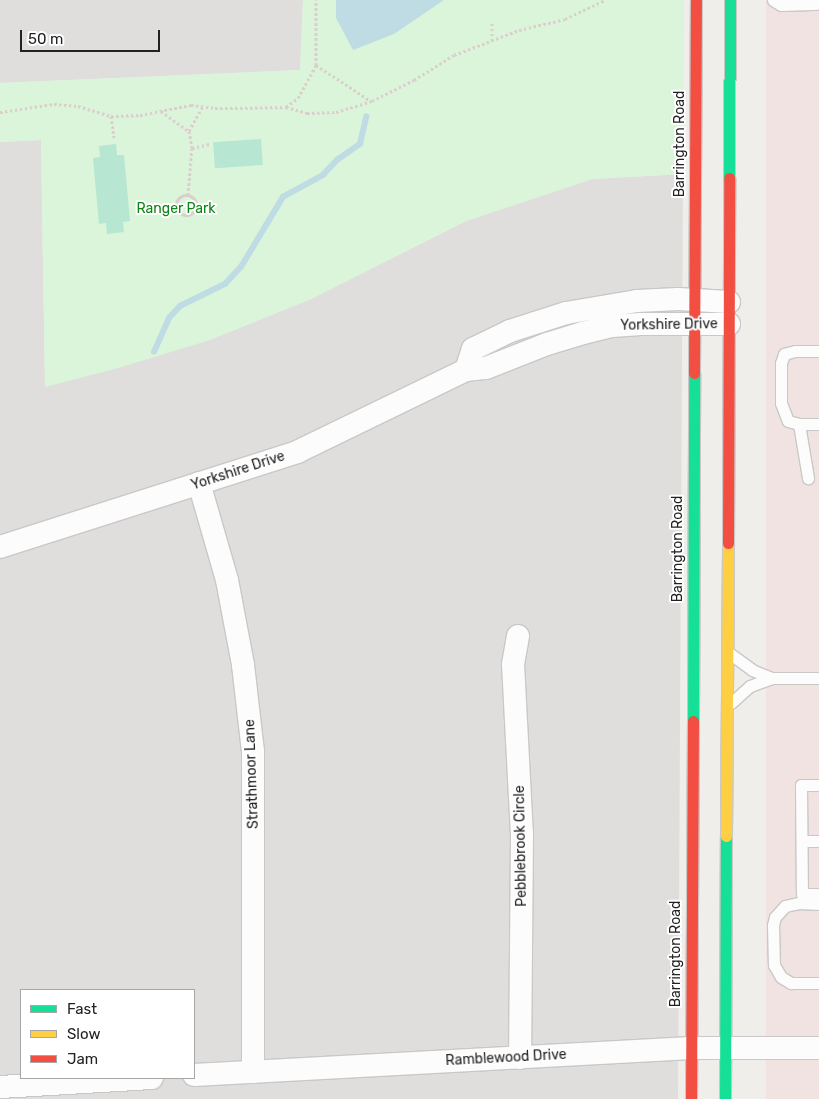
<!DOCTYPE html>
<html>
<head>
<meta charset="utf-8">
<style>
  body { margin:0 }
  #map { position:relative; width:819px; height:1099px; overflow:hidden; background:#f0eeeb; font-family:Rubik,sans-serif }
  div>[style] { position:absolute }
  .residential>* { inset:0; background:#dfdedc }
  .commercial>* { inset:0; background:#f1e3e1; transform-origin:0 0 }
  .park>* { inset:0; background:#daf5da }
  .pitch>* { inset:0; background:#b7e6d2; transform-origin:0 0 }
  .water>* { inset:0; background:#bfdbe3 }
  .stream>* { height:5.5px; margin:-2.75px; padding:0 2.75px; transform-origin:2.75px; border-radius:2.75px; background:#bfdbe3 }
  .path>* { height:3px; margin-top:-1.5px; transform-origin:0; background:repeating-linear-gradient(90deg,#dccecd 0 2.5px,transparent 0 5px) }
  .path>.ring { margin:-1.5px; padding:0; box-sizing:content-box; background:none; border:3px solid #dccecd; border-radius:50% }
  .roads { filter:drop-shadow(1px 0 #c9c8c7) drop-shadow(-1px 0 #c9c8c7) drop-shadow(0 1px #c9c8c7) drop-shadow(0 -1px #c9c8c7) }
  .lane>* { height:11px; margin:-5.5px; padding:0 5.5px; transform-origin:5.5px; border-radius:5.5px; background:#fdfcfc }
  .street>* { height:22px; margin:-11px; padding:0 11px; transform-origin:11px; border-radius:11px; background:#fdfcfc }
  .fast>* { height:11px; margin:-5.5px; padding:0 5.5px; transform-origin:5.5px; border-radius:5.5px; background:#16e098 }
  .slow>* { height:11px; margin:-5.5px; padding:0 5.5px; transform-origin:5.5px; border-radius:5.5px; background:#ffcf43 }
  .jam>* { height:11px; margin:-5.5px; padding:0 5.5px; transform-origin:5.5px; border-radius:5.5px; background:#f24e42 }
  span { translate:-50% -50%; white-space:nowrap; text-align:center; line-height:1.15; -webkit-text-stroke:4px #fff; paint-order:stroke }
  .street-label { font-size:14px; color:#222 }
  .park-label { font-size:14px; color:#0c8416 }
  .legend { position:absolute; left:20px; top:989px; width:175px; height:90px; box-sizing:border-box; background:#fff; border:1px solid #a7a7a7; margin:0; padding:6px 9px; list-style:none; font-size:15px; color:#222 }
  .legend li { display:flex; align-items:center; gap:10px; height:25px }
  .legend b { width:25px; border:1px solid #a7a7a7 }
  .scale { position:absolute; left:20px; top:30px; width:140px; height:22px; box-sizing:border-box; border:2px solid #222; border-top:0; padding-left:6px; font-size:15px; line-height:18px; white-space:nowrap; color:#222; -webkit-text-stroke:4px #fff; paint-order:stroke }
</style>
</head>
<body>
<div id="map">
  <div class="residential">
    <i style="clip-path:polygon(0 0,303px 0,300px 70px,0 83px)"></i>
    <i style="clip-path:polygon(evenodd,41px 140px,45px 386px,309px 300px,466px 221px,592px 179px,683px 174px,678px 1099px,0 1099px,0 142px,41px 140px,21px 990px,194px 990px,194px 1078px,21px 1078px,21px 990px)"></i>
  </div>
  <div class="commercial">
    <i style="left:766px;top:0;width:53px;height:1099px"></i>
  </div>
  <div class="park">
    <i style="clip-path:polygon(303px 0,684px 0,683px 174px,592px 179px,466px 221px,309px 300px,210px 340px,118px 368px,45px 387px,41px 140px,0 142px,0 83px,300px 70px)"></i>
  </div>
  <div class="pitch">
    <i style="left:261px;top:139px;width:26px;height:48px;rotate:86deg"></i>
    <i style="clip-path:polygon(116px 144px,117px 155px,124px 155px,130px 221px,123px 222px,124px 232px,107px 234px,106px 223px,99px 224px,93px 158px,100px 157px,99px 146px)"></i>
  </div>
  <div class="water">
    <i style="clip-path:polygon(336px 0,444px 0,394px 34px,353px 50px,336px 18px)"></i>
  </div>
  <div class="stream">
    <i style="left:154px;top:352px;width:37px;rotate:-66deg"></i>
    <i style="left:169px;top:318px;width:16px;rotate:-47deg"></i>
    <i style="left:180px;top:306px;width:50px;rotate:-26.1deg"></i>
    <i style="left:225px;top:284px;width:23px;rotate:-47deg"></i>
    <i style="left:241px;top:267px;width:82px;rotate:-59deg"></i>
    <i style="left:283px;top:197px;width:46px;rotate:-28.8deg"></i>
    <i style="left:323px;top:175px;width:21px;rotate:-47deg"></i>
    <i style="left:337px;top:160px;width:28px;rotate:-35deg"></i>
    <i style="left:360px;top:144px;width:28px;rotate:-77deg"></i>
  </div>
  <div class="path">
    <i style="left:492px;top:23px;width:17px;rotate:90deg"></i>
    <i style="left:316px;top:65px;width:66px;rotate:33.2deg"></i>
    <i style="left:286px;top:107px;width:15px;rotate:-37deg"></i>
    <i style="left:298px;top:98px;width:38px;rotate:-61deg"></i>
    <i style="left:316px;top:65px;width:65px;rotate:-90deg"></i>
    <i style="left:161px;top:111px;width:34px;rotate:36deg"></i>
    <i style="left:189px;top:131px;width:17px;rotate:80deg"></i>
    <i style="left:192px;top:148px;width:47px;rotate:94.9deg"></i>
    <i style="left:0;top:112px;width:55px;rotate:-8.4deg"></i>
    <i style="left:54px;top:104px;width:24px;rotate:5deg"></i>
    <i style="left:78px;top:106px;width:34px;rotate:17deg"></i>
    <i style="left:111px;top:116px;width:29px;rotate:-2deg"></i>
    <i style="left:140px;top:115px;width:52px;rotate:-11.1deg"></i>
    <i style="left:191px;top:105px;width:24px;rotate:7deg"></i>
    <i style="left:215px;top:108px;width:71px;rotate:-0.8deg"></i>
    <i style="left:286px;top:107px;width:22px;rotate:16deg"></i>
    <i style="left:307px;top:113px;width:29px;rotate:-2deg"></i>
    <i style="left:336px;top:112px;width:38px;rotate:-17deg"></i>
    <i style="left:372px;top:101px;width:47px;rotate:-26.6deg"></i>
    <i style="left:414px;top:80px;width:47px;rotate:-32deg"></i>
    <i style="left:454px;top:55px;width:70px;rotate:-21deg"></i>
    <i style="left:519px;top:30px;width:47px;rotate:-13.4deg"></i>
    <i style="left:565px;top:19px;width:44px;rotate:-25.4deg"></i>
    <i style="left:111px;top:116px;width:22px;rotate:82deg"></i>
    <i style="left:189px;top:131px;width:29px;rotate:-61deg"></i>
    <i style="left:192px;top:148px;width:18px;rotate:-13deg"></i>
    <i class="ring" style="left:176px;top:195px;width:17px;height:17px"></i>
  </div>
  <div class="roads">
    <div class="lane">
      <i style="left:773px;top:0;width:9px;rotate:32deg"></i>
      <i style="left:781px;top:5px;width:38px;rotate:-2deg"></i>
      <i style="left:819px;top:351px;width:24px;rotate:180deg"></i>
      <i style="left:795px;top:351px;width:11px;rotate:165deg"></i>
      <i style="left:784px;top:354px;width:9px;rotate:108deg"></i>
      <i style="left:781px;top:363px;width:40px;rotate:90deg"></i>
      <i style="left:781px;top:403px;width:19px;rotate:69deg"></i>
      <i style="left:788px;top:421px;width:11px;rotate:15deg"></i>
      <i style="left:799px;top:424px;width:20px"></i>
      <i style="left:799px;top:424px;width:55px;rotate:80.5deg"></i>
      <i style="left:729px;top:653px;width:29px;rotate:36deg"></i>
      <i style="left:752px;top:670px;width:22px;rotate:22deg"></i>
      <i style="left:731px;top:703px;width:25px;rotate:-42deg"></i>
      <i style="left:750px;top:686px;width:23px;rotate:-20deg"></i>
      <i style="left:772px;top:678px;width:47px"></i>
      <i style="left:819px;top:785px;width:18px;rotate:180deg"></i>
      <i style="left:801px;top:785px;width:109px;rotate:89.5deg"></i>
      <i style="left:802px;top:894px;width:17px"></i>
      <i style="left:802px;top:841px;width:17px"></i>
      <i style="left:819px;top:904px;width:20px;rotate:-177deg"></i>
      <i style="left:799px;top:903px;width:14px;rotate:168deg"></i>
      <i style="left:785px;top:906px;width:15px;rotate:132deg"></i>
      <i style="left:775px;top:917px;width:8px;rotate:104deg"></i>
      <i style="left:773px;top:925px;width:40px;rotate:88.6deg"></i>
      <i style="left:774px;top:965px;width:14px;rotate:60deg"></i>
      <i style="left:781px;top:977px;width:12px;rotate:31deg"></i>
      <i style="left:791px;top:983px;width:28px"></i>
    </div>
    <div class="street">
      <i style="left:466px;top:370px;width:22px;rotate:-72deg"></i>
      <i style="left:473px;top:349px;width:41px;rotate:-25.9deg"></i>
      <i style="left:510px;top:331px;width:59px;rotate:-17.8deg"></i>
      <i style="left:566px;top:313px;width:72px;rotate:-9.6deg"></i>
      <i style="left:637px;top:301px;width:41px;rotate:-2.8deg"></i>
      <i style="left:678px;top:299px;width:51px;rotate:3.4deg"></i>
      <i style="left:199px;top:483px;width:101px;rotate:73.9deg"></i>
      <i style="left:227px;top:580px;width:86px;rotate:79.3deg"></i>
      <i style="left:243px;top:665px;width:88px;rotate:83.4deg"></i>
      <i style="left:253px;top:752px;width:320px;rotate:90deg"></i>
      <i style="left:0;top:547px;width:312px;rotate:-17.7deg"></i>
      <i style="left:297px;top:452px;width:188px;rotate:-25.9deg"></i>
      <i style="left:466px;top:370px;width:20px;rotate:-6deg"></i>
      <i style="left:486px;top:368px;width:66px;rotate:-21.5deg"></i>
      <i style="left:547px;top:344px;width:38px;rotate:-17deg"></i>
      <i style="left:583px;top:333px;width:30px;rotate:-14deg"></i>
      <i style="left:612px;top:326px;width:29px;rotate:-4deg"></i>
      <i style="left:641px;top:324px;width:88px"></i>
      <i style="left:518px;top:636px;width:28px;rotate:100deg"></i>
      <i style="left:513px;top:664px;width:170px;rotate:87deg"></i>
      <i style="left:522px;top:834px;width:224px;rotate:90.5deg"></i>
      <i style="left:194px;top:1075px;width:498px;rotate:-3.1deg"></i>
      <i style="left:691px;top:1048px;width:128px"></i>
      <i style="left:0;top:1087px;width:152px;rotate:-3.4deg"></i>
    </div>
    <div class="fast">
      <i style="left:729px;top:178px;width:178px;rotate:-89.7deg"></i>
      <i style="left:693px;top:721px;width:348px;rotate:-89.8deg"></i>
      <i style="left:725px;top:1099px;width:263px;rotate:-89.8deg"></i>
    </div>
    <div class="slow">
      <i style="left:726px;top:836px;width:293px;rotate:-89.6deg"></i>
    </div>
    <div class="jam">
      <i style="left:694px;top:373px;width:373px;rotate:-89.7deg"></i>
      <i style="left:728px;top:543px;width:365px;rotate:-89.8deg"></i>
      <i style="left:691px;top:1099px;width:378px;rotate:-89.7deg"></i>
    </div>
  </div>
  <div class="street-label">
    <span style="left:680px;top:144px;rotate:-90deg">Barrington Road</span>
    <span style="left:669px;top:325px;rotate:-1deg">Yorkshire Drive</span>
    <span style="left:238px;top:471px;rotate:-18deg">Yorkshire Drive</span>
    <span style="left:678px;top:549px;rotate:-90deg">Barrington Road</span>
    <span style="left:252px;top:774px;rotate:-92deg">Strathmoor Lane</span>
    <span style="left:521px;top:846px;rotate:-91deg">Pebblebrook Circle</span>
    <span style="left:676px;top:954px;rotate:-90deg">Barrington Road</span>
    <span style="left:506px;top:1058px;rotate:-3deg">Ramblewood Drive</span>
  </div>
  <div class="park-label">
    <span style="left:176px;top:209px">Ranger Park</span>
  </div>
  <ul class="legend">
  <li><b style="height:6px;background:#16e098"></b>Fast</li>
  <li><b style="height:6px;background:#ffcf43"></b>Slow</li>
  <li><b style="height:6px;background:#f24e42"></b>Jam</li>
  </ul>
  <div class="scale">50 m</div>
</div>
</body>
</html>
